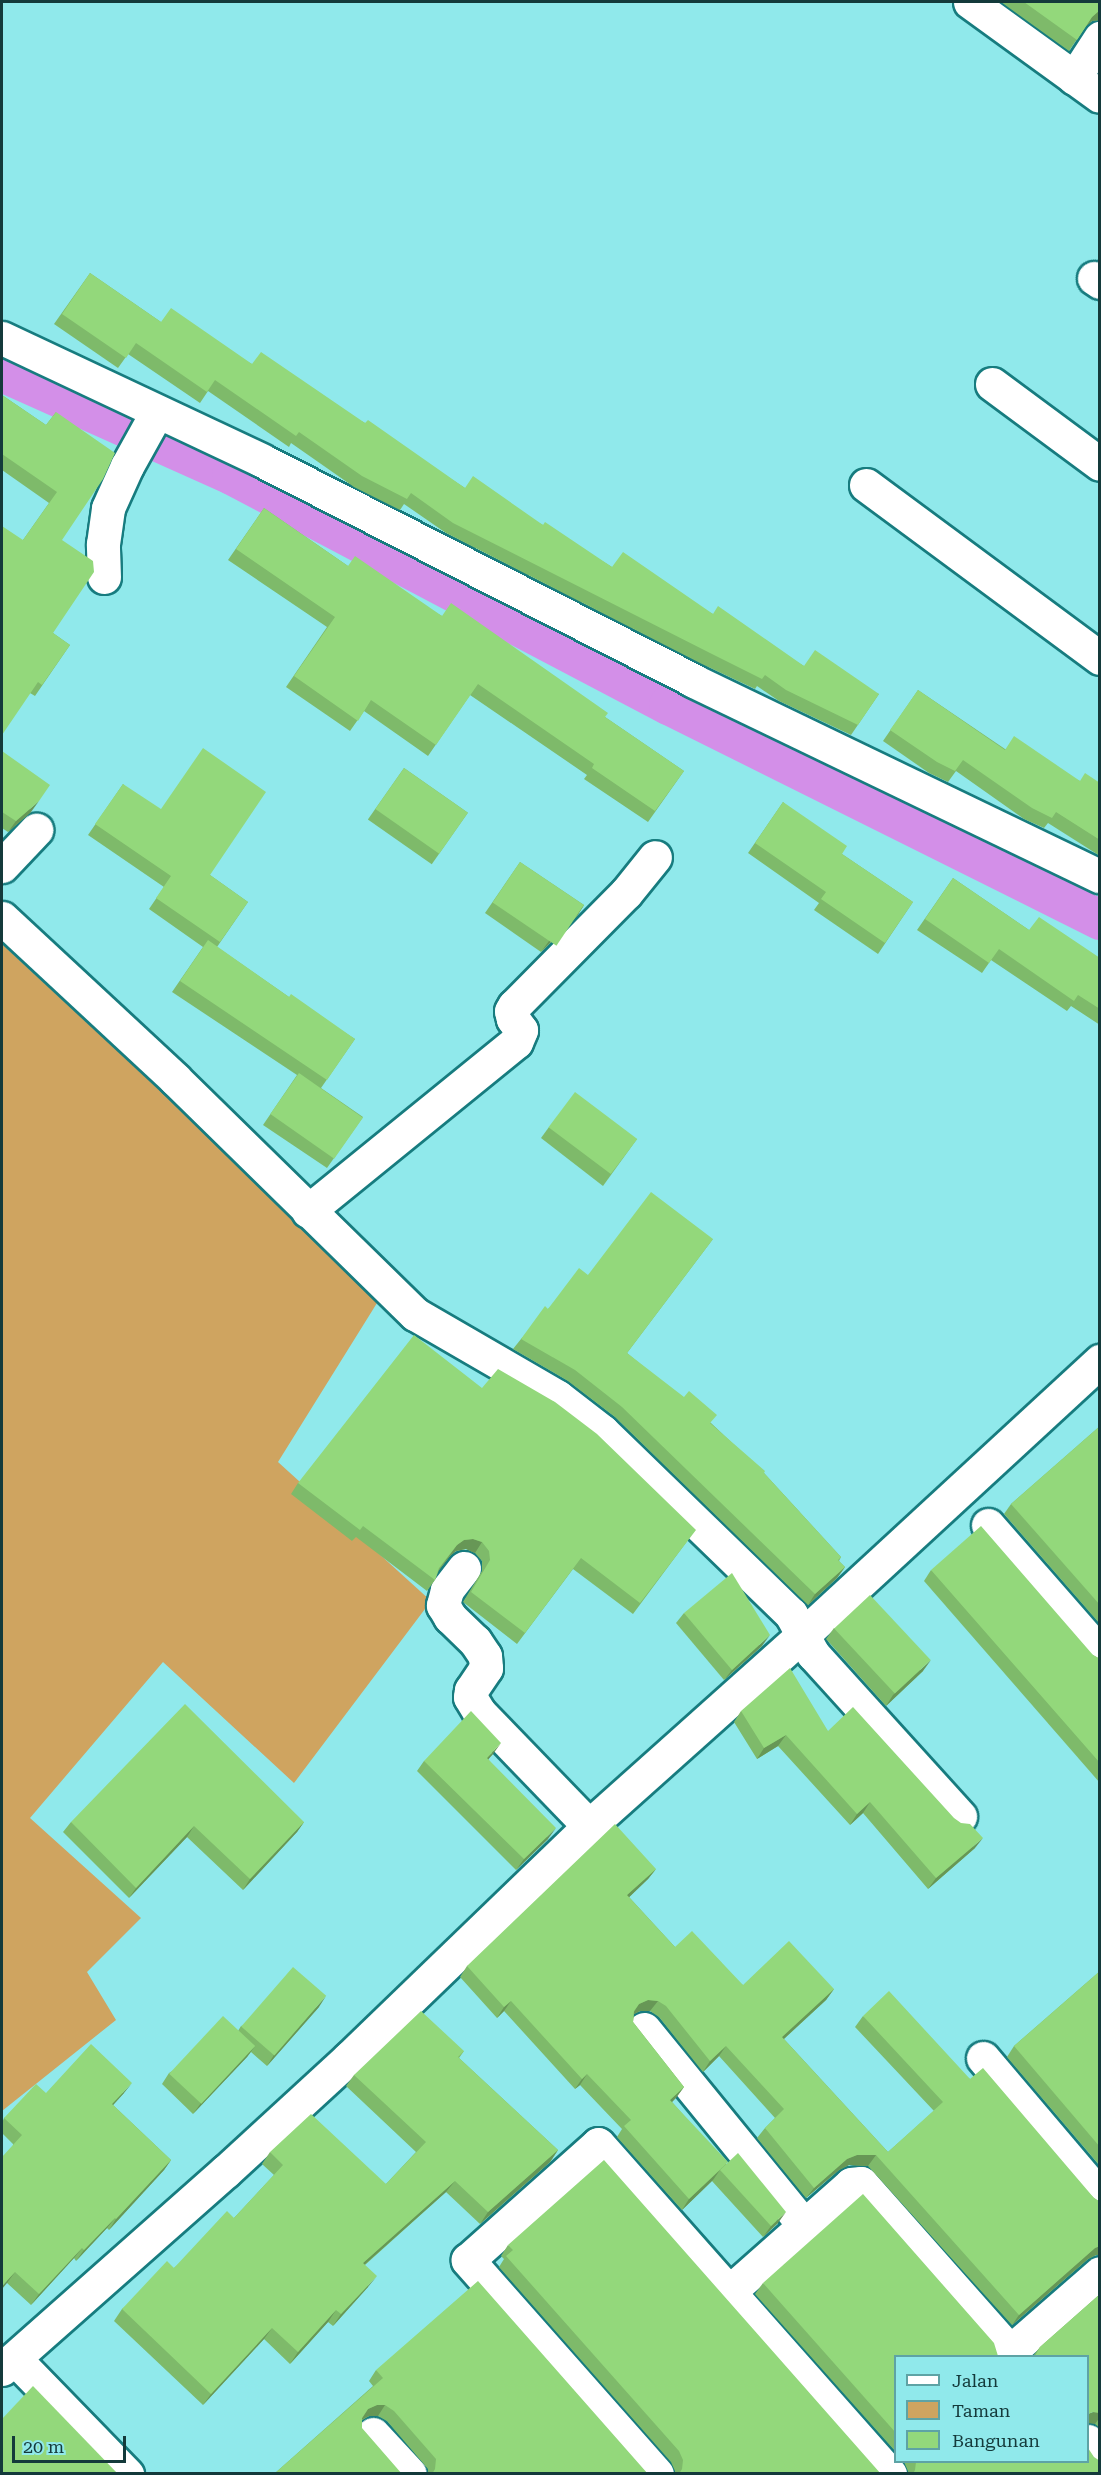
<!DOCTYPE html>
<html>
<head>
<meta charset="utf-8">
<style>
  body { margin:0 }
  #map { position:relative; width:1101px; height:2475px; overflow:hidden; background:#90e9eb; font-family:"Roboto Serif",serif }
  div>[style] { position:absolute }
  .green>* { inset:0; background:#cfa460 }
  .canal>* { height:40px; margin:-20px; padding:0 20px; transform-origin:20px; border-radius:20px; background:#d38fe8 }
  .roads { filter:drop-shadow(2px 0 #177c7f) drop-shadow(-2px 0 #177c7f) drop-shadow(0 2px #177c7f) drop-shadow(0 -2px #177c7f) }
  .street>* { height:33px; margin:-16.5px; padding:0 16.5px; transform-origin:16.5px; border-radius:16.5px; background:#fff }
  .wall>* { inset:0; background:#7eba6a; transform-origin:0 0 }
  .shaded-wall>* { inset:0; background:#679756 }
  .building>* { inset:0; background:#93d87b; transform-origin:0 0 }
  span { translate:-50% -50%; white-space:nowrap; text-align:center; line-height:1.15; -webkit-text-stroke:4.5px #90e9eb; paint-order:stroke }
  .frame { position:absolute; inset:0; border:3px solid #143a3b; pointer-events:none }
  .legend { position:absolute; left:894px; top:2355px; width:195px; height:108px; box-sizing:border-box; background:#90e9eb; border:2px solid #5ea3a5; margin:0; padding:8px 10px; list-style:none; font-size:18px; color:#143a3b }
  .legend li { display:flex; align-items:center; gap:12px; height:30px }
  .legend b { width:30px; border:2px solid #5ea3a5 }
  .scale { position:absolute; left:12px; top:2436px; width:114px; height:27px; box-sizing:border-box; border:3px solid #143a3b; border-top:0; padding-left:8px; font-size:18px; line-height:21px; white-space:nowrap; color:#143a3b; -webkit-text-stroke:4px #90e9eb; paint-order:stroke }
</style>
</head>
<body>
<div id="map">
  <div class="green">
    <i style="clip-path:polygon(2px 944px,382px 1295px,278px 1462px,431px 1601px,294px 1783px,163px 1662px,30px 1818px,141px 1918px,87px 1972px,116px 2020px,2px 2111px)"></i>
  </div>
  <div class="canal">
    <i style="left:2px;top:372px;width:252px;rotate:24.1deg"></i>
    <i style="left:232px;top:475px;width:494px;rotate:27.8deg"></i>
    <i style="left:669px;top:705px;width:482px;rotate:26.5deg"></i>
  </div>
  <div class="roads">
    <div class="street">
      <i style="left:970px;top:2px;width:160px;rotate:35.9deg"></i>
      <i style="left:1074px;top:78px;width:48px;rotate:-57deg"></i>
      <i style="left:1094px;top:278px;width:7px;rotate:34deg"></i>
      <i style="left:2px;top:338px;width:286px;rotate:25.2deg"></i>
      <i style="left:261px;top:460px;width:486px;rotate:27deg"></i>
      <i style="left:694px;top:681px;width:450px;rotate:25.7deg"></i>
      <i style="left:992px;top:384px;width:134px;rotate:36.5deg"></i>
      <i style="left:866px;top:485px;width:291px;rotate:36.5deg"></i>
      <i style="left:104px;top:577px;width:33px;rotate:-92deg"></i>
      <i style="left:103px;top:544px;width:36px;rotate:-82deg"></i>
      <i style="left:108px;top:508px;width:46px;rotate:-65.7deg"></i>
      <i style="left:127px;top:466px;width:62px;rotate:-60.9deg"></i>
      <i style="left:2px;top:866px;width:50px;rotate:-46.6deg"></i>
      <i style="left:2px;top:918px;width:236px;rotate:42.9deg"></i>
      <i style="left:175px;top:1079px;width:336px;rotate:44.4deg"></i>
      <i style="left:415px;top:1314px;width:165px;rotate:30.1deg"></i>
      <i style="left:558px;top:1397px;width:56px;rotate:37.7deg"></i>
      <i style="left:602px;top:1431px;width:263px;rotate:44.1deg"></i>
      <i style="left:791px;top:1614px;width:46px;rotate:61.2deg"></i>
      <i style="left:813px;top:1654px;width:219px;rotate:47.8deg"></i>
      <i style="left:308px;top:1211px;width:268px;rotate:-39.1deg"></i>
      <i style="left:516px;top:1042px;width:13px;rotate:-67deg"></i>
      <i style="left:521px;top:1030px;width:14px;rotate:-126deg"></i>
      <i style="left:513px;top:1019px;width:8px;rotate:-104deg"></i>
      <i style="left:511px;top:1011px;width:6px;rotate:-59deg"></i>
      <i style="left:514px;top:1006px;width:159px;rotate:-45.3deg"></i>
      <i style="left:626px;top:893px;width:46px;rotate:-51.1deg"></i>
      <i style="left:988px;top:1525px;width:170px;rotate:48.8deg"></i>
      <i style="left:464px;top:1568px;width:28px;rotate:128deg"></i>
      <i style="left:447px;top:1590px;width:16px;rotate:105deg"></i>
      <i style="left:443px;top:1605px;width:14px;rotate:60deg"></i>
      <i style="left:450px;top:1617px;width:35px;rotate:44deg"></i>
      <i style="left:475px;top:1641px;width:18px;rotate:56deg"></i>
      <i style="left:485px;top:1656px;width:12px;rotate:85deg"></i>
      <i style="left:486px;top:1668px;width:27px;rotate:124deg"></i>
      <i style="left:471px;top:1690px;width:7px;rotate:98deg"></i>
      <i style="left:470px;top:1697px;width:17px;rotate:59deg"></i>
      <i style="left:479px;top:1712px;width:158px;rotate:46deg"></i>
      <i style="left:644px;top:2029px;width:253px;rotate:50.8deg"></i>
      <i style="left:983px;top:2058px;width:181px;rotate:49.7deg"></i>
      <i style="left:729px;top:2292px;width:163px;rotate:-41.5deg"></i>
      <i style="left:851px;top:2184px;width:10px;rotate:-6deg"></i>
      <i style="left:861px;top:2183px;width:231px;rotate:48.5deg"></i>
      <i style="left:1005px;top:2356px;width:126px;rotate:-41.1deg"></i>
      <i style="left:15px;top:2359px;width:161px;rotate:45.8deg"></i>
      <i style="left:2px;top:2369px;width:299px;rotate:-41.5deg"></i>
      <i style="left:226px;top:2171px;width:167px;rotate:-42.6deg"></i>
      <i style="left:349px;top:2058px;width:334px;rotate:-44deg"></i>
      <i style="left:589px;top:1826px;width:288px;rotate:-41.8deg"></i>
      <i style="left:804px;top:1634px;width:403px;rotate:-42.7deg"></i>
      <i style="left:373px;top:2434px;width:54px;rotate:47.2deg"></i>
      <i style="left:1088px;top:2441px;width:18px;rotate:49deg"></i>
      <i style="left:657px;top:2474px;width:286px;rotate:-131.5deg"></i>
      <i style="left:468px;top:2260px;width:174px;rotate:-41.7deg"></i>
      <i style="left:598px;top:2144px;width:441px;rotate:48.5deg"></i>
    </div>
  </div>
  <div class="wall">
    <i style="clip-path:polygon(1001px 2px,1099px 2px,1100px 20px,1092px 21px,1086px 26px,1069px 51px)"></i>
    <i style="clip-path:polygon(90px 273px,161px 322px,252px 364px,365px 423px,465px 488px,543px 525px,612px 567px,713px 614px,804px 666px,879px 694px,851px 735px,779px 701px,757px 686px,755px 689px,702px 664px,446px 533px,404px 504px,400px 510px,354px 487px,291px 443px,289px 447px,208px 391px,200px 403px,128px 354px,118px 368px,54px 324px)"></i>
    <i style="clip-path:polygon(2px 395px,46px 425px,56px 412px,62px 540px,53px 633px,70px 645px,35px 696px,30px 693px,23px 540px,49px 503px,2px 470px)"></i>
    <i style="clip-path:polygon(264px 508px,348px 566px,442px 616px,605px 717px,684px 771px,648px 822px,584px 779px,587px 775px,470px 695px,428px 756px,364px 711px,350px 731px,286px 687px,327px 627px,228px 560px)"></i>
    <i style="clip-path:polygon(918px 690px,1005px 749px,1080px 781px,1100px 783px,1100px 856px,1048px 823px,1044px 828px,1024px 819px,956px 771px,948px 782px,929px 773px,883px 741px)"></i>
    <i style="clip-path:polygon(2px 751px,31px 812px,8px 832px,2px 828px)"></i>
    <i style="left:404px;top:768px;width:78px;height:63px;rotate:35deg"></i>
    <i style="clip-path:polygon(123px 784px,210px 875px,248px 902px,217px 947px,289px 997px,355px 1039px,321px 1088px,363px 1117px,327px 1168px,263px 1125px,297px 1075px,172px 992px,203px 947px,149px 909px,164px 887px,88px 835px)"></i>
    <i style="clip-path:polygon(783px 802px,842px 854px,913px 902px,878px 954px,814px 910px,819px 903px,748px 853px)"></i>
    <i style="clip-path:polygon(520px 862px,584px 905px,577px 916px,541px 952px,485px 913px)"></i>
    <i style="clip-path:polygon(953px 878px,1029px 930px,1100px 958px,1100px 1025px,1071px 1006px,1067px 1011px,991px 960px,982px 973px,917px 930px)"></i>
    <i style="clip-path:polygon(549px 1127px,637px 1139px,603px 1186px,541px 1138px)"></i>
    <i style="clip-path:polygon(713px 1239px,627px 1353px,711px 1423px,764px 1473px,841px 1557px,839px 1561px,845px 1567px,837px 1578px,808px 1605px,615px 1417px,568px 1381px,513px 1349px,521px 1339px,548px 1309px,588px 1275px)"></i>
    <i style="clip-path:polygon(482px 1388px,688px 1540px,633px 1614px,573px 1569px,517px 1644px,463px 1602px,482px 1571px,482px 1561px,475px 1553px,466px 1549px,456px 1551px,450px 1556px,439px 1570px,435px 1580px,427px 1591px,356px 1537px,352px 1541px,291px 1494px,298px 1483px)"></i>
    <i style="clip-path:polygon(1100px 1426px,1100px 1624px,1004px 1514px,1011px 1504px)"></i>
    <i style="clip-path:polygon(931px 1570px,1093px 1655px,1100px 1659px,1100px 1783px,924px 1581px)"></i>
    <i style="clip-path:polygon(684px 1613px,762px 1646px,724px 1680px,676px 1623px)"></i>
    <i style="clip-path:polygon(834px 1628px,923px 1671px,886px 1706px,826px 1639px)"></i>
    <i style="clip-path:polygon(741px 1711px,828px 1731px,975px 1848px,928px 1889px,863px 1813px,850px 1825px,778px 1746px,757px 1759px,734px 1722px)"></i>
    <i style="clip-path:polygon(493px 1754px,488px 1759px,548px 1839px,516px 1870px,417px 1771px,424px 1761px)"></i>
    <i style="clip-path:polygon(71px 1822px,304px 1822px,297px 1832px,243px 1890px,187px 1837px,129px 1898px,63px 1832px)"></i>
    <i style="clip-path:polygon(656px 1869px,648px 1879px,629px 1897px,675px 1947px,743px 1985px,834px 1989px,826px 2000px,784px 2039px,888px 2152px,934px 2111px,855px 2027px,863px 2016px,970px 2079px,1094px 2198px,1100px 2202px,1100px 2255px,1096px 2255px,1088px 2259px,1012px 2325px,868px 2166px,849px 2165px,839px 2170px,806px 2198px,757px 2138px,765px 2128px,775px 2118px,719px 2056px,703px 2072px,659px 2017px,650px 2011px,640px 2011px,634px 2014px,633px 2022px,684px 2087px,672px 2102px,778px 2223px,763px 2237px,712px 2181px,713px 2180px,682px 2210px,617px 2137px,622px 2129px,580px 2085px,575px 2089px,504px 2011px,497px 2018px,460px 1977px,467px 1966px)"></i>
    <i style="clip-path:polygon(1100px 1971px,1100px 2166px,1007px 2057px,1014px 2046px)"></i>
    <i style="clip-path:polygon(319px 2007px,267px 2066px,251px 2052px,247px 2057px,193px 2114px,162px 2084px,169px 2073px,238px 2031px,241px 2026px)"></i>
    <i style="clip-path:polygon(464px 2051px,459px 2058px,558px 2150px,550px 2162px,480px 2224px,446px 2192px,365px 2265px,368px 2287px,333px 2326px,328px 2322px,290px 2364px,264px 2339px,203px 2405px,114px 2321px,122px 2309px,174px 2268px,234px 2218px,274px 2175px,262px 2164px,270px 2152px,386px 2184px,416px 2152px,346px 2086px,354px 2075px)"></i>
    <i style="clip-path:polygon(46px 2093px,124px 2093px,113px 2105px,171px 2160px,164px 2170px,109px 2230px,107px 2228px,76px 2261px,74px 2258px,31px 2305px,7px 2283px,13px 2144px,2px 2133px,2px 2123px,4px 2118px)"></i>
    <i style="clip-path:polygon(508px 2245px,881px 2474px,675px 2474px,675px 2471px,671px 2462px,499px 2267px,504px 2259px,501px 2256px)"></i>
    <i style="clip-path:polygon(763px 2283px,896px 2356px,896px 2452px,755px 2294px)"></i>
    <i style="clip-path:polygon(1100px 2294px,1100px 2428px,1095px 2424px,1088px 2356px,1033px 2356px,1040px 2347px)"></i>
    <i style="clip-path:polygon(376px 2370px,648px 2474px,428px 2474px,428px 2469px,387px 2421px,378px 2416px,369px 2416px,274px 2474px,373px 2386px,369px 2381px)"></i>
    <i style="clip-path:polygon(904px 2462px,1088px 2462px,1100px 2474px,908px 2474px,908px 2471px)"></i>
  </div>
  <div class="shaded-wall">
    <i style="clip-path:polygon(1100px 10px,1100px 20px,1092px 21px,1085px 27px,1092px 17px)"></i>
    <i style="clip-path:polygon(39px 801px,31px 812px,8px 832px,16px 821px)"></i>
    <i style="clip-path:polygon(584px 905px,577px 916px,541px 952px,549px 941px)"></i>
    <i style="clip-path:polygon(473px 1539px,482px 1542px,475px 1553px,466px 1549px,456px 1551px,450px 1556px,432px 1579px,457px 1545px,464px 1540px)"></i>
    <i style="clip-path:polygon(845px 1567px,837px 1578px,808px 1605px,815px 1594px)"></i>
    <i style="clip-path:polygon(770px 1635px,762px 1646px,724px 1680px,732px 1670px)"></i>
    <i style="clip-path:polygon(931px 1660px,923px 1671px,886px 1706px,893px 1695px)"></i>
    <i style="clip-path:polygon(786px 1735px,778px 1746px,757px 1759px,764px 1748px)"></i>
    <i style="clip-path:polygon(501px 1743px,493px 1754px,480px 1769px,487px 1758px)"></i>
    <i style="clip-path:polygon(870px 1802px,863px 1813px,850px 1825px,857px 1814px)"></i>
    <i style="clip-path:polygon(304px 1822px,297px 1832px,243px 1890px,250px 1879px)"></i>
    <i style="clip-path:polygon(194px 1826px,187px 1837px,129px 1898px,136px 1888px)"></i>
    <i style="clip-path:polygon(556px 1828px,548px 1839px,516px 1870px,524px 1859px)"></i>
    <i style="clip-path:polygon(983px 1838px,975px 1848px,928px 1889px,936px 1878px)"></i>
    <i style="clip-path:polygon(656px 1869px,648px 1879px,620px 1906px,627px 1895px)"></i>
    <i style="clip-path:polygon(834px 1989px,826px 2000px,775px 2047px,782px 2037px)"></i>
    <i style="clip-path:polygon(326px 1996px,319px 2007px,267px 2066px,274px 2055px)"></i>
    <i style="clip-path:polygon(648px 2000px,658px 2001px,650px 2011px,640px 2011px,632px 2015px,639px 2004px)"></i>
    <i style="clip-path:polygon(511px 2001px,504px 2011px,497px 2018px,504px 2007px)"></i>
    <i style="clip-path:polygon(255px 2046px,247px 2057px,193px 2114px,201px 2103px)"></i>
    <i style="clip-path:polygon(726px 2046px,719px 2056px,703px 2072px,710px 2061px)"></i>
    <i style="clip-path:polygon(587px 2074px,580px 2085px,575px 2089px,582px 2079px)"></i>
    <i style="clip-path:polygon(132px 2083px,124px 2093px,104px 2115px,112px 2104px)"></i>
    <i style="clip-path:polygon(684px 2087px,676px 2098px,663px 2111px,670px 2100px)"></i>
    <i style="clip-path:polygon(558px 2150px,550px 2162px,480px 2224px,488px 2212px)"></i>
    <i style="clip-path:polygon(857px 2155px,876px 2155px,868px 2166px,849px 2165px,839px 2170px,806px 2198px,814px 2188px,847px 2159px)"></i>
    <i style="clip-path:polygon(171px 2160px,164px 2170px,109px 2230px,116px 2219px)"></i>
    <i style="clip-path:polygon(720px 2170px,713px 2180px,682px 2210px,689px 2199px)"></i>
    <i style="clip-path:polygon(455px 2181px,446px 2192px,354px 2274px,363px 2263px)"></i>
    <i style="clip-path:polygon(786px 2212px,778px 2223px,763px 2237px,771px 2226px)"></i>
    <i style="clip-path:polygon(115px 2218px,107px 2228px,76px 2261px,84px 2250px)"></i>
    <i style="clip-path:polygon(1100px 2246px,1100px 2255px,1096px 2255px,1088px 2259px,1012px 2325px,1019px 2315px,1095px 2248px)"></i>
    <i style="clip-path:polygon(82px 2248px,74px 2258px,31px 2305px,39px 2294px)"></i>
    <i style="clip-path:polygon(15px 2272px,7px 2283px,2px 2289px,2px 2286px)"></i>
    <i style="clip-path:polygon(377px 2276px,368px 2287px,333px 2326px,341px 2314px)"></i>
    <i style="clip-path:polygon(336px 2310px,328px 2322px,290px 2364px,298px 2352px)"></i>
    <i style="clip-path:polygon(272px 2328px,264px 2339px,203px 2405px,211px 2394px)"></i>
    <i style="clip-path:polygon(377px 2405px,385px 2405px,378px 2416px,369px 2416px,361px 2420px,368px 2409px)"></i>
    <i style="clip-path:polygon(1093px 2412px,1100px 2413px,1100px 2417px,1095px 2424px,1088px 2423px,1088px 2414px)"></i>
  </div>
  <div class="building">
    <i style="clip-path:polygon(1024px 2px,1099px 2px,1100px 10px,1092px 17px,1077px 40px)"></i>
    <i style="clip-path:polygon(90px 273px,161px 322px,171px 308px,252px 364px,261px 352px,365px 423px,368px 420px,465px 488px,473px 476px,543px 525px,545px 522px,612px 567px,623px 552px,713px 614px,718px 606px,804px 666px,815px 650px,879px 694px,858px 725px,786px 690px,765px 675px,762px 679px,710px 653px,453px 523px,411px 493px,407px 499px,362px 476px,299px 432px,296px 436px,215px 380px,207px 392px,136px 343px,126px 358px,62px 314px)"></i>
    <i style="clip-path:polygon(2px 395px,46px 425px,56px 412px,115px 453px,103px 479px,62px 540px,93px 561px,94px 572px,53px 633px,70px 645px,42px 685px,38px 682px,2px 735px,2px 526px,23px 540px,57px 492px,2px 454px)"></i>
    <i style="clip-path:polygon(264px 508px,348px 566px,355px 556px,442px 616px,451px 603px,608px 713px,605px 717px,684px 771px,655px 811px,592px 768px,594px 764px,478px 684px,436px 745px,371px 700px,358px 721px,294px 676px,335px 617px,236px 549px)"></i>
    <i style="clip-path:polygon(918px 690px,1005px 750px,1014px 736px,1080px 781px,1085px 773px,1100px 783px,1100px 840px,1056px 812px,1052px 818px,1032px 808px,963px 760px,955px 771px,937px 762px,890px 730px)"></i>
    <i style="clip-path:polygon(203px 748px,266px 792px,210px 875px,248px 902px,220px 942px,156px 898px,171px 876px,95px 824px,123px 784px,161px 809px)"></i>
    <i style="clip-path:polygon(2px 751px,50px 785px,39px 801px,16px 821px,2px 812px)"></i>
    <i style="left:404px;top:768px;width:78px;height:50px;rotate:35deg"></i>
    <i style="clip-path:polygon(783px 802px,847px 846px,842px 854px,913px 902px,885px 943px,821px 899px,826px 892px,755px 843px)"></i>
    <i style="left:520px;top:862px;width:77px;height:49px;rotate:34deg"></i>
    <i style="clip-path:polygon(953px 878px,1029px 930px,1039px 917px,1100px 958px,1100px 1009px,1078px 995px,1074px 1001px,999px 949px,989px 963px,925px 919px)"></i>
    <i style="clip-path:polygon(208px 940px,289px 997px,291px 994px,355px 1039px,327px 1080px,180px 981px)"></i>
    <i style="left:299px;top:1073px;width:78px;height:50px;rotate:35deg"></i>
    <i style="left:575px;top:1092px;width:78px;height:44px;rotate:37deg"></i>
    <i style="clip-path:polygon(651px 1192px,713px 1239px,627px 1353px,684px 1397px,689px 1391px,717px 1415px,710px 1423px,765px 1471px,764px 1473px,841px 1557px,838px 1560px,845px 1567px,815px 1594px,622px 1407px,575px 1370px,521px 1339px,545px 1306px,548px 1309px,579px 1268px,588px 1275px)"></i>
    <i style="clip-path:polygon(414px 1335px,482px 1388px,498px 1369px,555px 1402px,597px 1434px,696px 1530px,640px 1603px,581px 1558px,525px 1633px,471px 1592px,490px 1560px,489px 1551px,482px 1542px,473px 1539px,464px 1540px,457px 1545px,439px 1568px,435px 1580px,363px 1526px,360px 1530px,298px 1483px)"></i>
    <i style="clip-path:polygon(1100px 1426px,1100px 1605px,1011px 1504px)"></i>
    <i style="clip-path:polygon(981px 1526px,1093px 1655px,1100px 1659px,1100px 1763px,931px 1570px)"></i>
    <i style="clip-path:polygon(732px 1573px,770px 1635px,732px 1670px,684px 1613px)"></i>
    <i style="left:870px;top:1595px;width:89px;height:49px;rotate:47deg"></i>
    <i style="clip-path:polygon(790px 1668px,828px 1731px,853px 1707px,954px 1818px,961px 1823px,970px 1824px,983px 1838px,936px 1878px,870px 1802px,857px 1814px,786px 1735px,764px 1748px,741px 1711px)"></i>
    <i style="clip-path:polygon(185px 1704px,304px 1822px,250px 1879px,194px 1826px,136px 1888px,71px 1822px)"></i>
    <i style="clip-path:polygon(471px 1711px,501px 1743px,487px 1758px,556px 1828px,524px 1859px,424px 1761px)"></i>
    <i style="clip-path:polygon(615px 1824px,656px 1869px,627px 1895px,675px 1947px,692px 1931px,743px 1985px,789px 1941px,834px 1989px,782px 2037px,888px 2152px,943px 2102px,863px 2016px,889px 1991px,970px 2079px,983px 2068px,1094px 2198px,1100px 2202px,1100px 2246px,1095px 2248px,1019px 2315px,876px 2155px,857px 2155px,847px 2159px,814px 2188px,765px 2128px,784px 2109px,726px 2046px,710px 2061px,666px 2006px,658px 2001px,648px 2000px,639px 2004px,634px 2011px,633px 2022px,684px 2087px,670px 2100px,728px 2162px,689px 2199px,624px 2126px,631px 2120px,587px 2074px,582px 2079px,511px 2001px,504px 2007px,467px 1966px)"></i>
    <i style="left:293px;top:1967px;width:44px;height:79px;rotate:41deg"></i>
    <i style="clip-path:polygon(1100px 1971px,1100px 2147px,1014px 2046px)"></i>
    <i style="clip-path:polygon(421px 2011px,464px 2051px,458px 2057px,558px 2150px,488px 2212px,455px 2181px,363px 2263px,377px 2276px,341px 2314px,336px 2310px,298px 2352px,272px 2328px,211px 2394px,122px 2309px,167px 2261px,174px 2268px,227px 2211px,234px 2218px,283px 2165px,270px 2152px,311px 2114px,386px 2184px,426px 2142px,354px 2075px)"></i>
    <i style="left:223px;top:2016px;width:44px;height:79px;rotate:43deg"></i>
    <i style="clip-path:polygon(91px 2044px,132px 2083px,112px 2104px,171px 2160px,116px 2219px,115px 2218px,84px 2250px,82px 2248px,39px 2294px,15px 2272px,2px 2286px,2px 2157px,22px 2135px,4px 2118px,36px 2084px,46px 2093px)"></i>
    <i style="clip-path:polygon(738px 2153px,786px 2212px,771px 2226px,720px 2170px)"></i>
    <i style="clip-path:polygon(604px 2160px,881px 2474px,679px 2474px,682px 2469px,683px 2460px,679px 2451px,506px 2256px,513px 2250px,508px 2245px)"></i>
    <i style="clip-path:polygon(863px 2194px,994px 2343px,998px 2356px,896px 2356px,896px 2433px,763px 2283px)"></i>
    <i style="clip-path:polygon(478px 2281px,648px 2474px,432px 2474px,435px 2469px,436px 2459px,394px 2411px,385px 2405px,377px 2405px,368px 2409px,362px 2418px,362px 2428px,402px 2474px,274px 2474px,383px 2378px,376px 2370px)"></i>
    <i style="clip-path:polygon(1100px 2294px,1100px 2413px,1093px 2412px,1088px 2414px,1088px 2356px,1035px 2356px,1040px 2347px)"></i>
    <i style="clip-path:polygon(33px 2386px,118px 2474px,2px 2474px,2px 2419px)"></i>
    <i style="clip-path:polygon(1088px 2448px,1094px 2457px,1100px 2461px,1100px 2474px,913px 2474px,915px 2470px,916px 2462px,1088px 2462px)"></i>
  </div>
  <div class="frame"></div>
  <ul class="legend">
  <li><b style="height:8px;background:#fff"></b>Jalan</li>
  <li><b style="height:16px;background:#cfa460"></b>Taman</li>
  <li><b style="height:16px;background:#93d87b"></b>Bangunan</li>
  </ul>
  <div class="scale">20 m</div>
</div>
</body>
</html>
